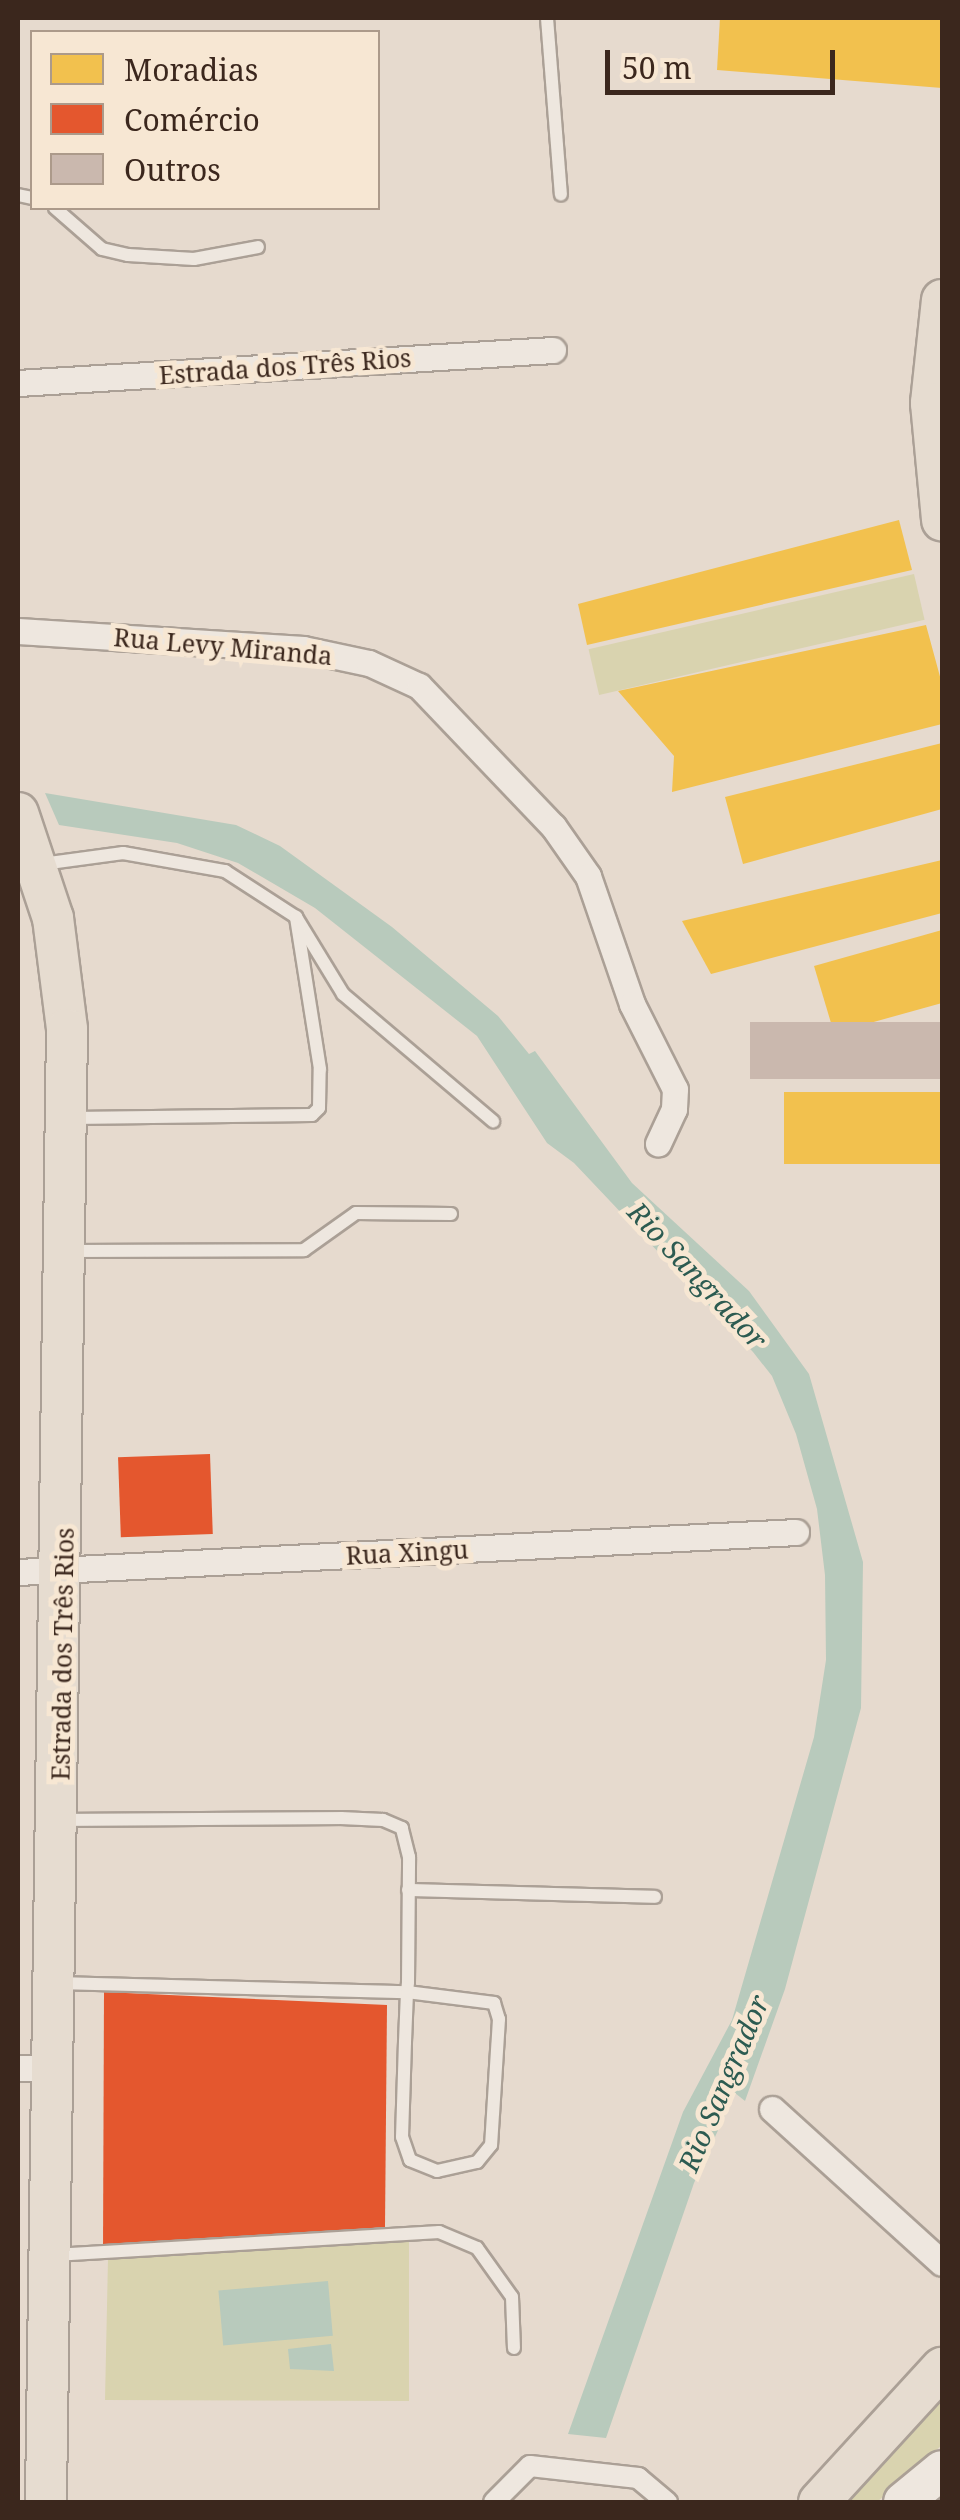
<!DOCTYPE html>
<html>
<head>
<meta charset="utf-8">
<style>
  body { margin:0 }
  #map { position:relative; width:960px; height:2520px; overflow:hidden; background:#e6dace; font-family:"Noto Serif",serif }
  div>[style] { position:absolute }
  .green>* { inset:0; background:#d9d3af; transform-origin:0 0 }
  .water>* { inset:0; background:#b8cabc; transform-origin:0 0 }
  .homes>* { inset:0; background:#f2c14e; transform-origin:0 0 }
  .shops>* { inset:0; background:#e4572e; transform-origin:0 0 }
  .building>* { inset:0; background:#cab8ae; transform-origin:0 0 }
  .roads { filter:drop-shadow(2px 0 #aba096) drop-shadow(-2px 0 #aba096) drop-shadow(0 2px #aba096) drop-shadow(0 -2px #aba096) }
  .service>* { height:12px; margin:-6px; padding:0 6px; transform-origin:6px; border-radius:6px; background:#eee7df }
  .pedestrian>* { height:20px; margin:-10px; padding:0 10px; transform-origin:10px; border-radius:10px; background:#eee7df }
  .minor>* { height:25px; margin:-12.5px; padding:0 12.5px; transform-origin:12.5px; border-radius:12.5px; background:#eee7df }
  .secondary>* { height:38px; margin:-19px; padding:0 19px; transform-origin:19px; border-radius:19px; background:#eee7df }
  .primary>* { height:40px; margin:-20px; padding:0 20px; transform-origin:20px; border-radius:20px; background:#e6dcd0 }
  span { translate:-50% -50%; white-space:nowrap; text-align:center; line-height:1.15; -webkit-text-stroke:10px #f7e7d3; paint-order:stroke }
  .street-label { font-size:25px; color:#3b271d }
  .water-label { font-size:28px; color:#2c5b51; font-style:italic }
  .frame { position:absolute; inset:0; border:20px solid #3b271d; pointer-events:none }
  .legend { position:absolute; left:30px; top:30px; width:350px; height:180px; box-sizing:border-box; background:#f7e7d3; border:2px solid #ac9a8a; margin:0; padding:12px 18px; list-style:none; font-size:30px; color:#3b271d }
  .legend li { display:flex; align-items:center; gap:20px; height:50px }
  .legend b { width:50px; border:2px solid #ac9a8a }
  .scale { position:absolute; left:605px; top:50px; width:230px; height:45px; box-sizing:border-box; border:5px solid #3b271d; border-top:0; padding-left:12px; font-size:30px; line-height:35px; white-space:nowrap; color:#3b271d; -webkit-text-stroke:8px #f7e7d3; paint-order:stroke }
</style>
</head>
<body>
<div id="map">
  <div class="green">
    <i style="left:914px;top:574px;width:47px;height:334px;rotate:77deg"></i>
    <i style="clip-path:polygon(409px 2229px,409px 2401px,105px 2400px,108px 2259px)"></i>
    <i style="clip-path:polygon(942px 2391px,942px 2445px,877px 2502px,845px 2502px)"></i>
  </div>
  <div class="water">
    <i style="clip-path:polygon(45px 793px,236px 825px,280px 846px,392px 927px,498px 1016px,529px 1054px,535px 1051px,632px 1183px,749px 1291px,809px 1374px,863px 1562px,861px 1708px,785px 1989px,745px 2101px,735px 2093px,694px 2183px,606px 2438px,568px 2434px,683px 2112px,732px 2020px,814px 1737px,826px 1660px,825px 1575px,817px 1509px,796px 1434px,772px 1376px,753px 1352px,574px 1163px,547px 1143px,477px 1036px,315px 908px,238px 863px,177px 843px,59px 825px)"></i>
    <i style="left:328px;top:2281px;width:55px;height:110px;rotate:85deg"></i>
    <i style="clip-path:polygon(331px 2344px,334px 2371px,290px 2369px,288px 2349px)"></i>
  </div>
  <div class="homes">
    <i style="clip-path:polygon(720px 18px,942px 18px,942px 88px,717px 70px)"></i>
    <i style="clip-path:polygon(899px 520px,912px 570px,587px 645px,578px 604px)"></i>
    <i style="clip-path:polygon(926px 625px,942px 684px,942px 724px,672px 792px,674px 756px,618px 691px)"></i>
    <i style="clip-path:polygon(942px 743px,942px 809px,743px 864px,725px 797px)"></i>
    <i style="clip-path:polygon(942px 860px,942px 913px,711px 974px,682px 921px)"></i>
    <i style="clip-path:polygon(942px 930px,942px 1003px,834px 1033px,814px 966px)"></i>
    <i style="left:942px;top:1092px;width:72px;height:158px;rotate:90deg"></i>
  </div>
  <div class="shops">
    <i style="left:210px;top:1454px;width:80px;height:92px;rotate:88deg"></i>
    <i style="clip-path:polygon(104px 1992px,387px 2005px,385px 2227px,103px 2250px)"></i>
  </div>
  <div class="building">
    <i style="left:942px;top:1022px;width:57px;height:192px;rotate:90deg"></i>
  </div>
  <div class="roads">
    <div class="service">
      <i style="left:547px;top:18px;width:177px;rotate:85.5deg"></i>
      <i style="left:18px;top:195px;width:14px;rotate:12deg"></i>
      <i style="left:55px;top:208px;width:62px;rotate:41.1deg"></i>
      <i style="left:102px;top:249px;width:27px;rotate:13deg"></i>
      <i style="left:128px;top:255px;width:66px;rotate:3.5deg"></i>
      <i style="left:194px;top:259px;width:65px;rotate:-10.6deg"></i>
      <i style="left:42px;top:864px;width:82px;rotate:-7.7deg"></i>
      <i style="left:123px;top:853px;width:104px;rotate:10deg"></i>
      <i style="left:225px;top:871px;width:85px;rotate:32.9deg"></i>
      <i style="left:296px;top:917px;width:90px;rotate:58.6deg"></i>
      <i style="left:343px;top:994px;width:197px;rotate:40.3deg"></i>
      <i style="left:72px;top:1118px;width:240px;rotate:-0.7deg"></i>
      <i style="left:312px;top:1115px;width:10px;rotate:-45deg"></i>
      <i style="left:319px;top:1108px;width:39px;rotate:-89deg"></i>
      <i style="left:320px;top:1069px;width:154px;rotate:-99deg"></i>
      <i style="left:68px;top:1251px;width:236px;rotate:-0.2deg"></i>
      <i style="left:304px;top:1250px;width:64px;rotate:-35.4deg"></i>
      <i style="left:356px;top:1213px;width:95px;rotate:0.6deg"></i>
      <i style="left:408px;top:1890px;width:247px;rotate:1.6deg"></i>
      <i style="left:57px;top:1983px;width:350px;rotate:1.5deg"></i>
      <i style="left:407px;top:1992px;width:88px;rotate:7.2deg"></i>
      <i style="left:494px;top:2003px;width:17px;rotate:73deg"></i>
      <i style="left:499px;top:2019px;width:126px;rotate:93.6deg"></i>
      <i style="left:491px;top:2145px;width:22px;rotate:129deg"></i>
      <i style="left:477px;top:2162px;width:41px;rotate:167.3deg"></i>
      <i style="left:437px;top:2171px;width:29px;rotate:-158deg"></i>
      <i style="left:410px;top:2160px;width:24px;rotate:-109deg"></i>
      <i style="left:402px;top:2137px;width:95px;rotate:-88.2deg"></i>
      <i style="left:405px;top:2042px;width:50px;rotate:-87.7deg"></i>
      <i style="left:407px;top:1992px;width:10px;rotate:-84deg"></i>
      <i style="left:408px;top:1982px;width:125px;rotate:-89.5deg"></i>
      <i style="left:409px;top:1857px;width:30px;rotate:-104deg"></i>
      <i style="left:402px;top:1828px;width:21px;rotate:-157deg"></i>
      <i style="left:383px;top:1820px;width:42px;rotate:-177.3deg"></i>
      <i style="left:341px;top:1818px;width:280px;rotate:179.6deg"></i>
      <i style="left:54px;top:2255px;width:386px;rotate:-3.4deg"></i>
      <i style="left:439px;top:2232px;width:41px;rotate:22.8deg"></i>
      <i style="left:477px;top:2248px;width:60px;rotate:54.5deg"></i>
      <i style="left:512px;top:2297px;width:51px;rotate:87.8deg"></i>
    </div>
    <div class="pedestrian">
      <i style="left:494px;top:2502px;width:51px;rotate:-45deg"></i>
      <i style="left:530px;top:2466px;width:109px;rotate:6.3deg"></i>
      <i style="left:638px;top:2478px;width:38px;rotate:40deg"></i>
    </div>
    <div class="minor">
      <i style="left:18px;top:383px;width:536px;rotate:-3.53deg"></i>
      <i style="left:18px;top:631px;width:286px;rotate:3.6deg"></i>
      <i style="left:303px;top:649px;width:67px;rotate:12deg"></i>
      <i style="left:369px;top:663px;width:55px;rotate:24.7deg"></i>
      <i style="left:419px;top:686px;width:194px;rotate:46.3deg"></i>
      <i style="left:553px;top:826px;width:61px;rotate:55deg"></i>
      <i style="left:588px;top:876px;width:135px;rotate:71deg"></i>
      <i style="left:632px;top:1004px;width:95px;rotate:63.2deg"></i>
      <i style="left:675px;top:1089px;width:20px;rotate:93deg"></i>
      <i style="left:674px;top:1109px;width:38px;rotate:115deg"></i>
      <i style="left:18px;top:1572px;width:779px;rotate:-2.94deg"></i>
      <i style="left:18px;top:2068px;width:34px"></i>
      <i style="left:772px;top:2109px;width:229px;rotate:42.2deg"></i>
    </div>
    <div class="secondary">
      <i style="left:903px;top:2502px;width:50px;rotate:-39.4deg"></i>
    </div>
    <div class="primary">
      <i style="left:942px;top:300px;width:104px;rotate:96.1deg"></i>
      <i style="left:931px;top:403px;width:118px;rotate:84.6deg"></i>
      <i style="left:18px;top:813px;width:111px;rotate:71.6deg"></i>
      <i style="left:53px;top:918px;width:112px;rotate:82.8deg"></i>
      <i style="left:67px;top:1029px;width:1473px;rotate:90.82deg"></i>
      <i style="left:819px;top:2502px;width:182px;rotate:-47.5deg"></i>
    </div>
  </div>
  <div class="street-label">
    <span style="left:285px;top:366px;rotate:-4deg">Estrada dos Três Rios</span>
    <span style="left:223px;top:646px;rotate:5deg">Rua Levy Miranda</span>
    <span style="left:407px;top:1552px;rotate:-3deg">Rua Xingu</span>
    <span style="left:62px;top:1654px;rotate:-89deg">Estrada dos Três Rios</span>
  </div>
  <div class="water-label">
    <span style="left:698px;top:1275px;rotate:47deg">Rio Sangrador</span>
    <span style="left:723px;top:2083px;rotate:-67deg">Rio Sangrador</span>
  </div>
  <div class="frame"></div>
  <ul class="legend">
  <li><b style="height:28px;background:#f2c14e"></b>Moradias</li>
  <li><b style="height:28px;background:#e4572e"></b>Comércio</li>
  <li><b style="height:28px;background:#cab8ae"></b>Outros</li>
  </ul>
  <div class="scale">50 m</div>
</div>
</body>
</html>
